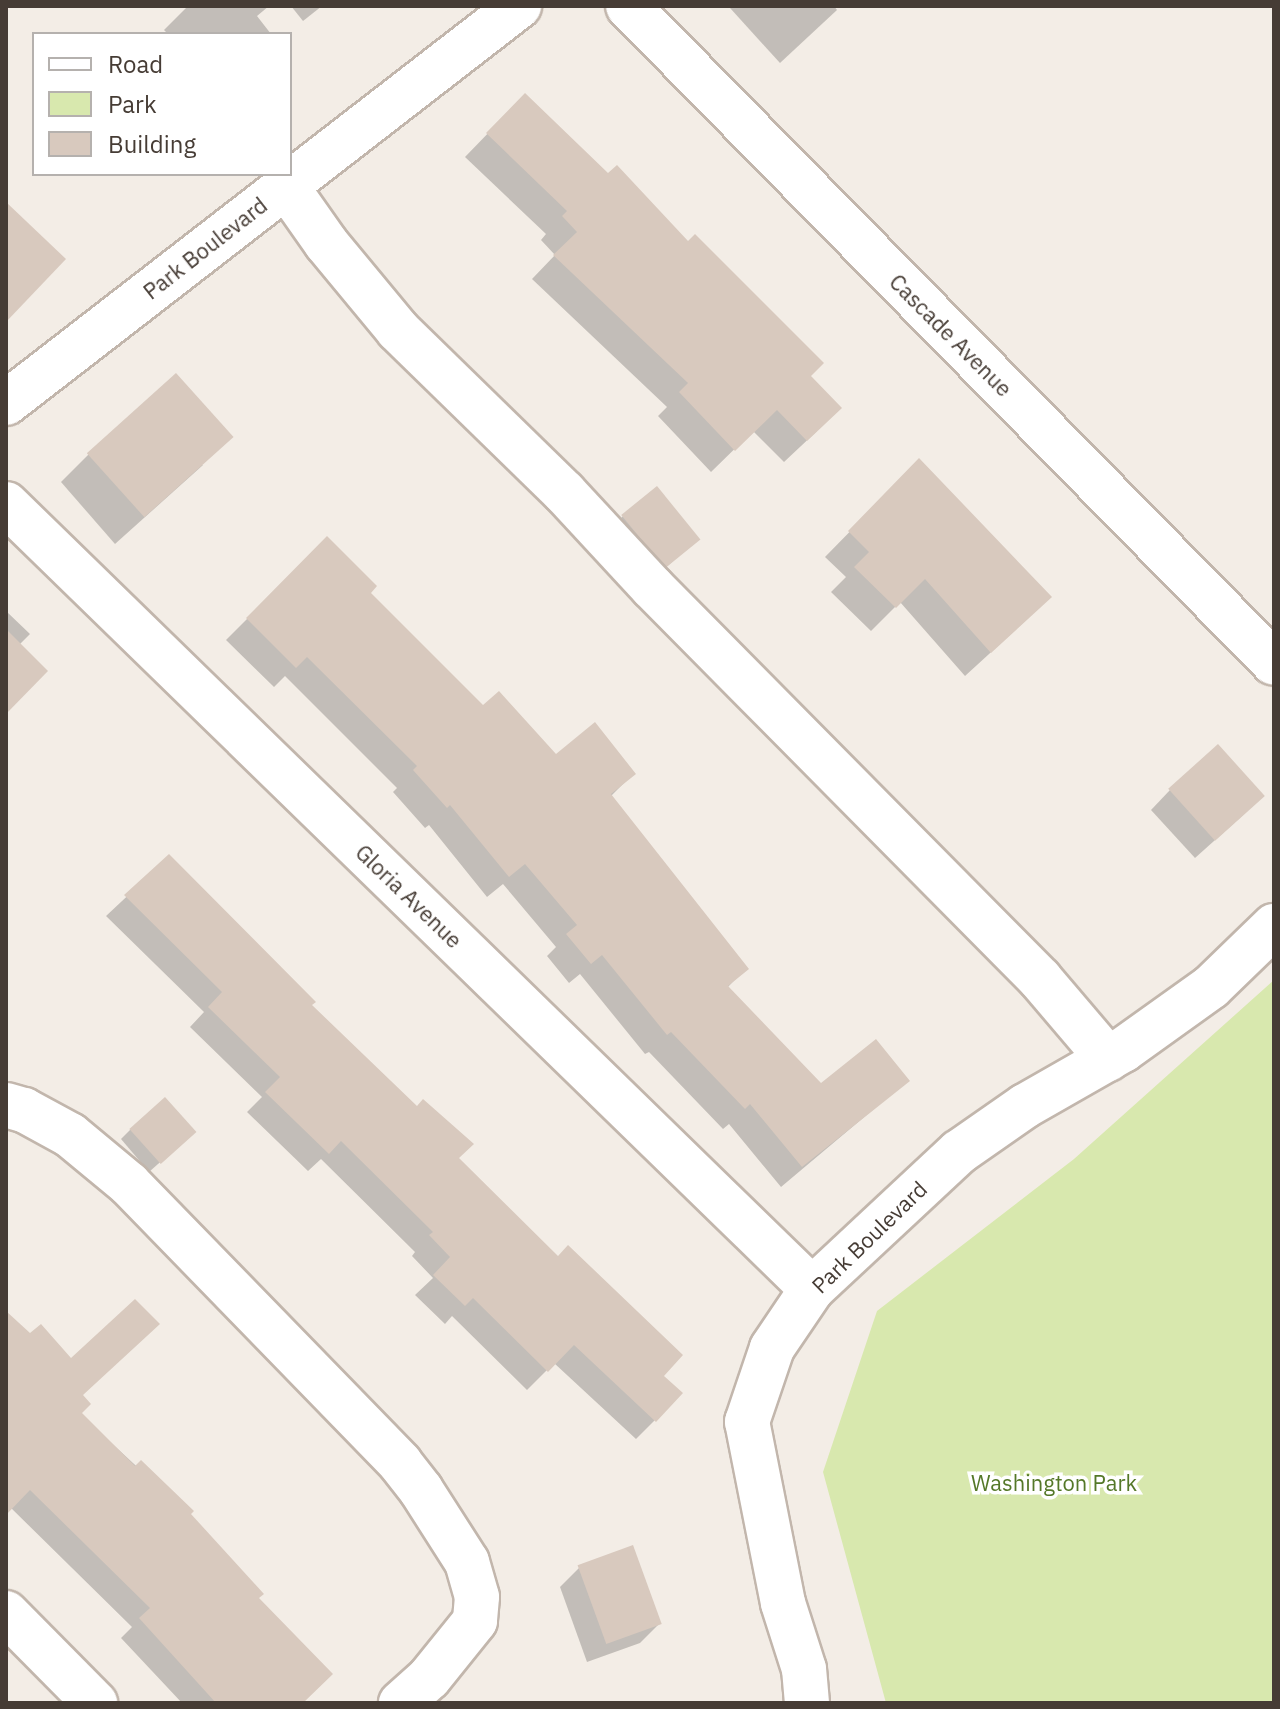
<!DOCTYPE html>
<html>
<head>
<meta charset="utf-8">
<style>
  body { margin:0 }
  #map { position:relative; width:1280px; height:1709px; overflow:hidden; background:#f3ede6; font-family:"IBM Plex Sans",sans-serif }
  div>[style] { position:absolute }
  .green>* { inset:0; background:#d8e8ae }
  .shadow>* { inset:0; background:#0003 }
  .building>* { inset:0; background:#d8c9be; transform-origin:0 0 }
  .roads { filter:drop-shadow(2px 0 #c2b6ac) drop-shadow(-2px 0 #c2b6ac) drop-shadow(0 2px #c2b6ac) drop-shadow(0 -2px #c2b6ac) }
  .minor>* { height:44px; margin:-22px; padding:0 22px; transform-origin:22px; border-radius:22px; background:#fff }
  span { translate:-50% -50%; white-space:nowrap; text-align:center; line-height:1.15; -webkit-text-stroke:7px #fff; paint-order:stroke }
  .street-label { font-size:22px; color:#463c35 }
  .park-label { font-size:22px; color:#547828 }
  .frame { position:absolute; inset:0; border:8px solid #463c35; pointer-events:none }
  .legend { position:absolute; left:32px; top:32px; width:260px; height:144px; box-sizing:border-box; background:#fff; border:2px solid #b5b1ae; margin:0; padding:10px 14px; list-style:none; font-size:24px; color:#463c35 }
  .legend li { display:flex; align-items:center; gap:16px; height:40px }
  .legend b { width:40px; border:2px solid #b5b1ae }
</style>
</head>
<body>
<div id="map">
  <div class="green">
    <i style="clip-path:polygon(1274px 980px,1274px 1703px,886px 1703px,823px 1472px,877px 1311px,1074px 1159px)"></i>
  </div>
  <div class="shadow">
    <i style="clip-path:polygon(188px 6px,269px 6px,257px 16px,271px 34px,168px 34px,164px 30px)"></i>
    <i style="clip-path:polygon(291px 6px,322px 6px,303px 21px)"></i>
    <i style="clip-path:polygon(732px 6px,834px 6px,837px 10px,780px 63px,730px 8px)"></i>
    <i style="clip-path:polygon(525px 95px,808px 376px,817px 431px,784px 462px,753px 431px,711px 472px,658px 416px,667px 407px,532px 279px,555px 255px,541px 240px,546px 234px,465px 157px)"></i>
    <i style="clip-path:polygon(89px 454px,203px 465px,115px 544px,61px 482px)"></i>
    <i style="clip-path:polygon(919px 461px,1025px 621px,965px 676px,900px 602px,871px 631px,831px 592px,846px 577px,825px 557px)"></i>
    <i style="clip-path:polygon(623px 516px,698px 539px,647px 584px,604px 536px)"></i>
    <i style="clip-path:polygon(327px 539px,368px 593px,483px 708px,556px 756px,633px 774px,610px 797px,746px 968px,727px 988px,821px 1086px,907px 1081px,781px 1187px,729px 1124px,723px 1129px,649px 1052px,645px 1054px,580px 974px,569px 983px,547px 956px,556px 947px,503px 884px,487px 897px,429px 825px,425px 828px,393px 792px,397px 788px,285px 676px,274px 687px,226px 640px)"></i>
    <i style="clip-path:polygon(6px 611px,30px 634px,19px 645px,6px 711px)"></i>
    <i style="clip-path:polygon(1170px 790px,1243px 815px,1195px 858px,1151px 810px)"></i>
    <i style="clip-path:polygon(169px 857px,661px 1376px,655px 1420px,636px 1439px,554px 1363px,527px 1390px,452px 1316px,445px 1324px,415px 1295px,433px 1278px,412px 1256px,415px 1252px,321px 1159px,308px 1171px,247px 1112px,262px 1097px,190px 1027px,204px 1012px,106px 916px)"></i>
    <i style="clip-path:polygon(131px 1129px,184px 1141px,149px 1172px,121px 1139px)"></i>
    <i style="clip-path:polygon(6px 1314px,81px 1396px,79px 1413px,188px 1514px,257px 1599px,301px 1703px,182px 1703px,121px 1638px,132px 1627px,10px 1507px,6px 1512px)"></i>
    <i style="clip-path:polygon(579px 1568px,660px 1623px,640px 1643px,587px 1662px,560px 1587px)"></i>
  </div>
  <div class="building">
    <i style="clip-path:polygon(525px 93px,608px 173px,617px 165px,688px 241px,695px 234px,824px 363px,811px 376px,842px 408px,807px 441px,777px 410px,735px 451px,679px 392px,688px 383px,553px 255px,577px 232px,562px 216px,567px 211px,486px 133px)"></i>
    <i style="clip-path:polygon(6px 202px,66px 259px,6px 322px)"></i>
    <i style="left:176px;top:373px;width:86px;height:120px;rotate:48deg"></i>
    <i style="clip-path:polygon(919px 458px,1052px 597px,991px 653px,925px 579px,896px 608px,854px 567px,869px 552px,848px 531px)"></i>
    <i style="left:657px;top:486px;width:69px;height:46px;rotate:51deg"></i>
    <i style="clip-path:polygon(327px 536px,377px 586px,371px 593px,483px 705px,499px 691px,556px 754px,595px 722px,636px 774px,611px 794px,749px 969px,728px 986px,821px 1083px,876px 1039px,910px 1081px,802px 1167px,750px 1104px,745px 1109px,671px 1032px,667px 1035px,602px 955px,591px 964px,566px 934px,577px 925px,525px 864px,509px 877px,450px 805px,447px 808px,413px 770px,417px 766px,307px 657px,296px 668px,246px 618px)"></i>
    <i style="clip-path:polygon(6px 629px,48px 671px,6px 714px)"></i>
    <i style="left:1218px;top:744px;width:70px;height:67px;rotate:48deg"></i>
    <i style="clip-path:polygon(169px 854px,316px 1002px,312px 1005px,417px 1106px,423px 1099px,474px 1144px,459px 1158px,558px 1256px,568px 1245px,683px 1355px,664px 1376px,683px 1393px,656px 1422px,574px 1345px,548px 1372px,473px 1298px,465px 1306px,433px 1275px,450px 1257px,429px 1235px,433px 1232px,341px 1141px,329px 1154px,265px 1092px,280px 1077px,208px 1007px,222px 992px,124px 895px)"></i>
    <i style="left:165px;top:1097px;width:47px;height:48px;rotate:48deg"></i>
    <i style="clip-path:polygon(135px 1299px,160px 1324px,83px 1395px,91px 1404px,82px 1413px,135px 1466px,141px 1460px,194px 1511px,191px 1514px,264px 1594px,259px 1598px,333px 1674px,303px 1703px,216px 1703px,139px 1618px,150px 1608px,30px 1490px,6px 1515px,6px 1311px,30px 1333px,41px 1324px,71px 1358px)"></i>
    <i style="left:633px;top:1545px;width:84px;height:59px;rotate:70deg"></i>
  </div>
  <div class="roads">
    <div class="minor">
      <i style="left:628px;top:6px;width:921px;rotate:45.48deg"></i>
      <i style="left:286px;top:186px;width:70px;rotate:54.9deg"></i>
      <i style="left:326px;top:243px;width:113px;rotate:50.4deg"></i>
      <i style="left:398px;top:330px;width:232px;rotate:44.3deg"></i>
      <i style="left:564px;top:492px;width:129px;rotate:47.2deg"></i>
      <i style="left:652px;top:587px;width:552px;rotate:45.29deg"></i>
      <i style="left:1040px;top:979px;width:105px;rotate:49.6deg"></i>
      <i style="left:6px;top:403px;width:649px;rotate:-37.74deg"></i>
      <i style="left:6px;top:504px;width:1125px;rotate:44.24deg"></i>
      <i style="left:6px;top:1105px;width:19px;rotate:16deg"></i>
      <i style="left:24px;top:1110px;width:52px;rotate:28.5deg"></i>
      <i style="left:70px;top:1135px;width:77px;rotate:39.7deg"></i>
      <i style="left:129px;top:1184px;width:389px;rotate:45.8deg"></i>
      <i style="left:400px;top:1463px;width:34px;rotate:52deg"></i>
      <i style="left:421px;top:1490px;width:85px;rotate:57.4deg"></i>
      <i style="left:467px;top:1562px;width:36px;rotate:74deg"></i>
      <i style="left:477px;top:1597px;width:24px;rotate:95deg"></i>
      <i style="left:475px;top:1621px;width:73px;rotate:128.9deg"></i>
      <i style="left:429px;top:1678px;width:38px;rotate:138deg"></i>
      <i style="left:6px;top:1613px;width:127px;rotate:45.3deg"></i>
      <i style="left:807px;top:1703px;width:34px;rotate:-95deg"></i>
      <i style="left:804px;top:1669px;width:69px;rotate:-107.7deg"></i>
      <i style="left:783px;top:1603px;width:185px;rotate:-101.2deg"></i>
      <i style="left:747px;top:1422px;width:78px;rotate:-71.3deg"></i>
      <i style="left:772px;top:1348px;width:71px;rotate:-55.9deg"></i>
      <i style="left:812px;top:1289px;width:201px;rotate:-43deg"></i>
      <i style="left:959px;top:1152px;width:80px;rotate:-34.9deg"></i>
      <i style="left:1025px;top:1106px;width:113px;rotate:-29.7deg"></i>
      <i style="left:1123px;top:1050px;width:108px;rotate:-35.6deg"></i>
      <i style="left:1211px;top:987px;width:88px;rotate:-44.1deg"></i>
    </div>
  </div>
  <div class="street-label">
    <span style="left:205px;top:248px;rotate:-38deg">Park Boulevard</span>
    <span style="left:951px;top:335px;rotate:45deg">Cascade Avenue</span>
    <span style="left:409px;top:896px;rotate:44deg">Gloria Avenue</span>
    <span style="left:869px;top:1237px;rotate:-44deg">Park Boulevard</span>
  </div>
  <div class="park-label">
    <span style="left:1054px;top:1483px">Washington Park</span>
  </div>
  <div class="frame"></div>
  <ul class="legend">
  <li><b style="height:10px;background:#fff"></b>Road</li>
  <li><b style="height:22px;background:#d8e8ae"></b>Park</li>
  <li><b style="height:22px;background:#d8c9be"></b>Building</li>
  </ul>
</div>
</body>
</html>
